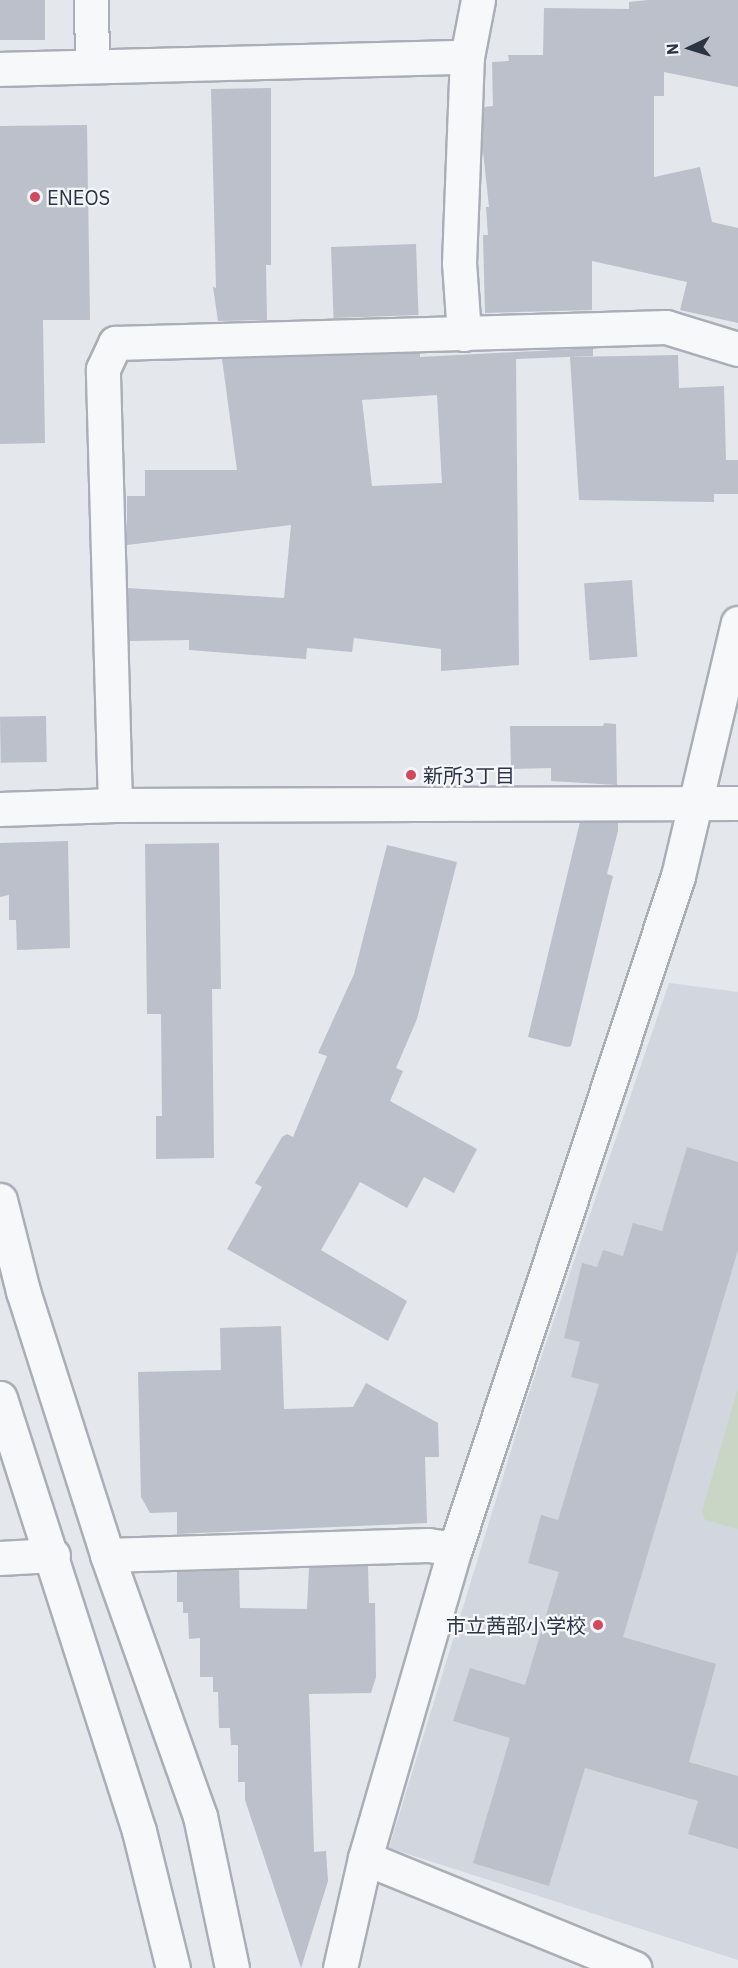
<!DOCTYPE html>
<html>
<head>
<meta charset="utf-8">
<style>
  body { margin:0 }
  #map { position:relative; width:738px; height:1968px; overflow:hidden; background:#e4e7ec; font-family:"IBM Plex Sans","Noto Sans JP",sans-serif }
  div>[style] { position:absolute }
  .built>* { inset:0; background:#d2d6de }
  .green>* { inset:0; background:#c9d6c5 }
  .building>* { inset:0; background:#bbc0ca; transform-origin:0 0 }
  .roads { filter:drop-shadow(2px 0 #a9aeb7) drop-shadow(-2px 0 #a9aeb7) drop-shadow(0 2px #a9aeb7) drop-shadow(0 -2px #a9aeb7) }
  .minor>* { height:33px; margin:-16.5px; padding:0 16.5px; transform-origin:16.5px; border-radius:16.5px; background:#f7f8fa }
  .dots>* { width:16px; height:16px; translate:-50% -50%; box-sizing:border-box; border:3px solid #f4f6f9; border-radius:50% }
  span { translate:-50% -50%; white-space:nowrap; text-align:center; line-height:1.15; -webkit-text-stroke:4.5px #f4f6f9; paint-order:stroke }
  .poi-label { font-size:20px; color:#2b3445 }
  .left { translate:0 -50%; text-align:left }
  .right { translate:-100% -50%; text-align:right }
  .north { position:absolute; left:660px; top:18px; width:60px; height:60px; -webkit-text-stroke:4px #f4f6f9; paint-order:stroke; rotate:266deg; font-size:16px; font-weight:700; line-height:24px; text-align:center; color:#2b3445 }
  .north::after { content:''; display:block; margin:auto; width:21px; height:27px; background:#2b3445; clip-path:polygon(50% 0,100% 100%,50% 72%,0 100%) }
</style>
</head>
<body>
<div id="map">
  <div class="built">
    <i style="clip-path:polygon(669px 983px,738px 992px,738px 1960px,389px 1848px,526px 1402px)"></i>
  </div>
  <div class="green">
    <i style="clip-path:polygon(738px 1388px,738px 1529px,705px 1520px,702px 1511px)"></i>
  </div>
  <div class="building">
    <i style="left:0;top:0;width:45px;height:40px"></i>
    <i style="clip-path:polygon(648px 0,738px 0,738px 87px,664px 72px,664px 96px,654px 96px,654px 177px,700px 167px,712px 222px,738px 228px,738px 323px,680px 310px,687px 282px,592px 261px,592px 310px,485px 313px,483px 235px,488px 235px,486px 207px,489px 207px,482px 142px,484px 107px,493px 106px,492px 62px,509px 61px,508px 55px,543px 55px,544px 8px,629px 9px,629px 2px)"></i>
    <i style="clip-path:polygon(271px 88px,271px 265px,266px 265px,267px 320px,218px 321px,213px 287px,216px 288px,211px 89px)"></i>
    <i style="clip-path:polygon(87px 125px,90px 320px,43px 320px,45px 443px,0 444px,0 126px)"></i>
    <i style="left:416px;top:244px;width:71px;height:85px;rotate:88deg"></i>
    <i style="clip-path:polygon(evenodd,593px 348px,593px 356px,516px 359px,519px 665px,441px 671px,441px 649px,354px 638px,352px 652px,307px 648px,306px 659px,189px 650px,189px 640px,129px 641px,128px 588px,284px 598px,291px 525px,127px 545px,127px 496px,145px 496px,145px 470px,237px 470px,222px 359px,420px 353px,420px 357px,593px 348px,437px 395px,442px 483px,372px 486px,362px 400px,437px 395px)"></i>
    <i style="clip-path:polygon(678px 355px,679px 388px,724px 386px,726px 460px,738px 460px,738px 494px,714px 494px,714px 502px,579px 500px,570px 357px)"></i>
    <i style="left:632px;top:580px;width:77px;height:48px;rotate:86deg"></i>
    <i style="left:46px;top:716px;width:46px;height:46px;rotate:89deg"></i>
    <i style="clip-path:polygon(604px 723px,616px 724px,617px 785px,551px 781px,551px 768px,511px 769px,510px 726px,603px 726px)"></i>
    <i style="clip-path:polygon(580px 822px,618px 822px,618px 831px,607px 874px,613px 876px,571px 1046px,567px 1047px,528px 1037px)"></i>
    <i style="clip-path:polygon(68px 841px,70px 948px,17px 950px,16px 920px,9px 920px,9px 895px,0 897px,0 843px)"></i>
    <i style="clip-path:polygon(219px 843px,221px 989px,212px 989px,214px 1158px,156px 1159px,156px 1116px,162px 1116px,161px 1014px,147px 1014px,145px 844px)"></i>
    <i style="clip-path:polygon(387px 845px,457px 862px,417px 1019px,396px 1068px,403px 1071px,390px 1101px,477px 1149px,454px 1193px,424px 1177px,407px 1208px,360px 1182px,321px 1250px,407px 1301px,388px 1341px,227px 1249px,262px 1187px,255px 1183px,282px 1137px,287px 1134px,293px 1137px,327px 1056px,318px 1053px,354px 974px)"></i>
    <i style="clip-path:polygon(687px 1147px,738px 1162px,738px 1250px,623px 1637px,716px 1664px,689px 1762px,738px 1776px,738px 1849px,688px 1834px,698px 1801px,585px 1768px,549px 1886px,473px 1863px,510px 1738px,453px 1721px,470px 1668px,525px 1685px,559px 1572px,528px 1563px,541px 1515px,558px 1520px,599px 1384px,571px 1377px,580px 1342px,564px 1338px,582px 1263px,597px 1267px,603px 1250px,623px 1256px,633px 1223px,662px 1231px)"></i>
    <i style="clip-path:polygon(281px 1326px,284px 1409px,353px 1407px,366px 1383px,438px 1423px,439px 1457px,425px 1457px,427px 1523px,177px 1534px,177px 1512px,150px 1513px,141px 1497px,138px 1372px,221px 1370px,220px 1328px)"></i>
    <i style="clip-path:polygon(368px 1566px,369px 1603px,375px 1603px,376px 1677px,371px 1693px,309px 1694px,314px 1852px,326px 1851px,328px 1881px,301px 1968px,245px 1800px,245px 1782px,238px 1782px,238px 1745px,231px 1745px,230px 1728px,219px 1728px,218px 1692px,213px 1692px,213px 1677px,200px 1677px,200px 1638px,189px 1639px,188px 1613px,183px 1613px,183px 1602px,177px 1602px,177px 1572px,239px 1570px,240px 1608px,307px 1609px,309px 1567px)"></i>
  </div>
  <div class="roads">
    <div class="minor">
      <i style="left:91px;top:0;width:66px;rotate:89.1deg"></i>
      <i style="left:0;top:69px;width:467px;rotate:-1.5deg"></i>
      <i style="left:464px;top:334px;width:71px;rotate:-94deg"></i>
      <i style="left:459px;top:263px;width:206px;rotate:-87.8deg"></i>
      <i style="left:467px;top:57px;width:58px;rotate:-79.1deg"></i>
      <i style="left:115px;top:805px;width:436px;rotate:-91.6deg"></i>
      <i style="left:103px;top:369px;width:29px;rotate:-65deg"></i>
      <i style="left:115px;top:343px;width:551px;rotate:-1.66deg"></i>
      <i style="left:666px;top:327px;width:75px;rotate:17deg"></i>
      <i style="left:0;top:809px;width:115px;rotate:-2deg"></i>
      <i style="left:115px;top:805px;width:623px;rotate:-0.18deg"></i>
      <i style="left:0;top:1200px;width:94px;rotate:75.8deg"></i>
      <i style="left:23px;top:1291px;width:277px;rotate:72.3deg"></i>
      <i style="left:107px;top:1555px;width:277px;rotate:70.4deg"></i>
      <i style="left:200px;top:1816px;width:155px;rotate:78.1deg"></i>
      <i style="left:0;top:1398px;width:455px;rotate:72.2deg"></i>
      <i style="left:139px;top:1831px;width:141px;rotate:76.1deg"></i>
      <i style="left:107px;top:1555px;width:321px;rotate:-1.8deg"></i>
      <i style="left:428px;top:1545px;width:27px;rotate:8deg"></i>
      <i style="left:0;top:1558px;width:53px;rotate:-3.2deg"></i>
      <i style="left:365px;top:1858px;width:291px;rotate:22.2deg"></i>
      <i style="left:340px;top:1968px;width:113px;rotate:-77.2deg"></i>
      <i style="left:365px;top:1858px;width:322px;rotate:-73.8deg"></i>
      <i style="left:455px;top:1549px;width:709px;rotate:-71.67deg"></i>
      <i style="left:678px;top:876px;width:260px;rotate:-76.7deg"></i>
    </div>
  </div>
  <div class="dots">
    <i style="left:35px;top:197px;background:#d1495b"></i>
    <i style="left:411px;top:775px;background:#d1495b"></i>
    <i style="left:598px;top:1625px;background:#d1495b"></i>
  </div>
  <div class="poi-label">
    <span class="left" style="left:47px;top:197px">ENEOS</span>
    <span class="left" style="left:423px;top:775px">新所3丁目</span>
    <span class="right" style="left:586px;top:1625px">市立茜部小学校</span>
  </div>
  <div class="north">N</div>
</div>
</body>
</html>
